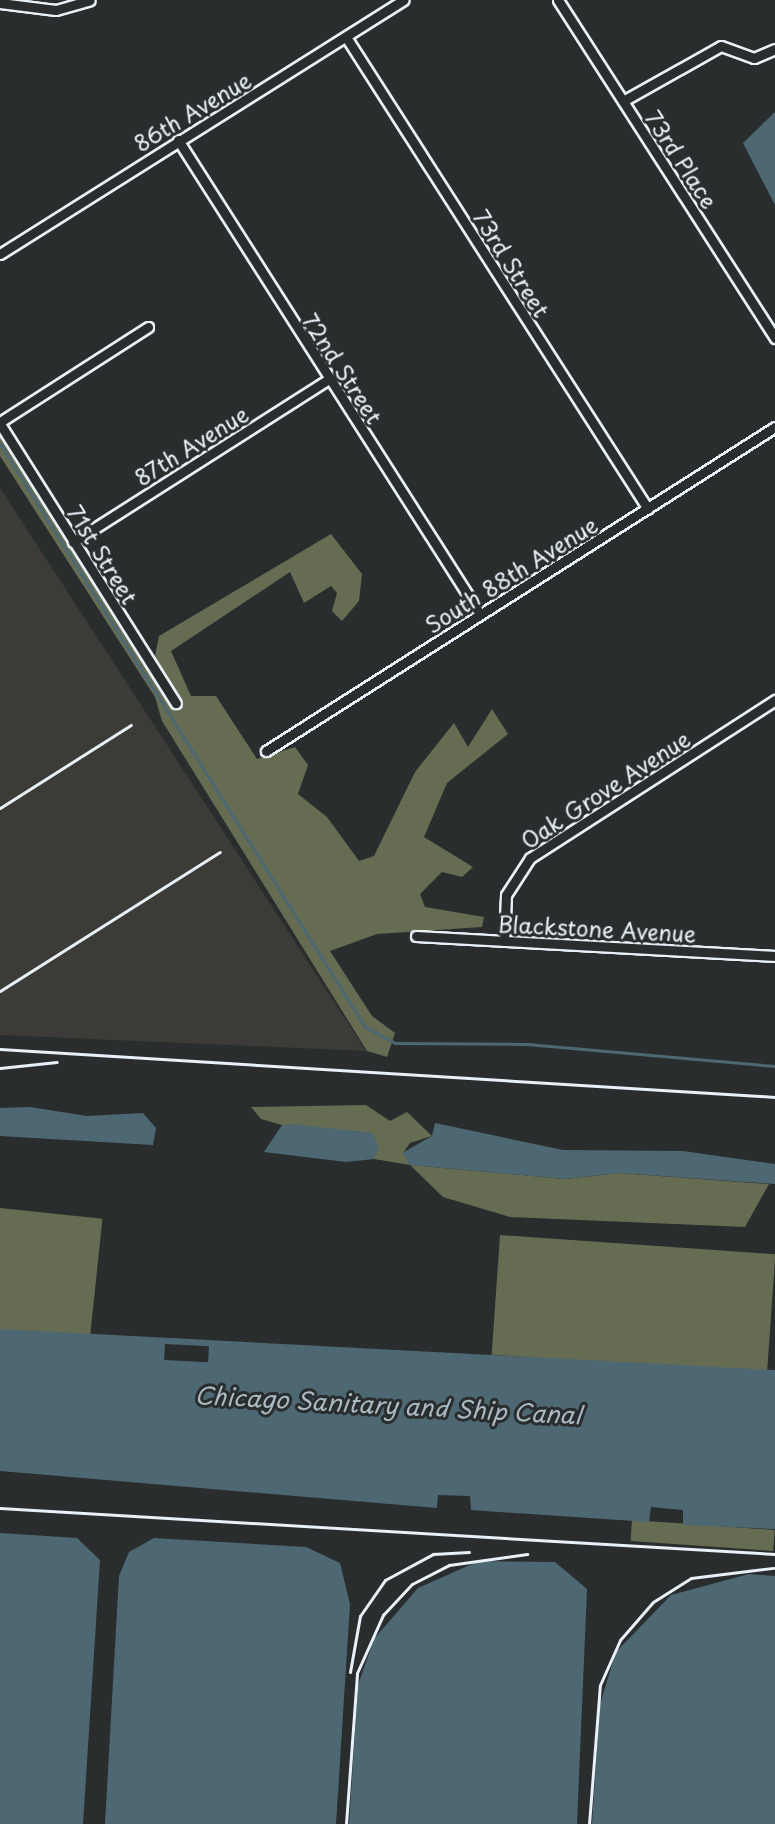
<!DOCTYPE html>
<html>
<head>
<meta charset="utf-8">
<style>
  body { margin:0 }
  #map { position:relative; width:775px; height:1824px; overflow:hidden; background:#2a2d2e; font-family:"Playpen Sans",sans-serif }
  div>[style] { position:absolute }
  .built>* { inset:0; background:#3c3b38 }
  .green>* { inset:0; background:#656c52; transform-origin:0 0 }
  .water>* { inset:0; background:#4d6872 }
  .pier>* { inset:0; background:#2a2d2e; transform-origin:0 0 }
  .stream>* { height:3px; margin:-1.5px; padding:0 1.5px; transform-origin:1.5px; border-radius:1.5px; background:#4d6872 }
  .roads { filter:drop-shadow(2px 0 #e8f1f8) drop-shadow(-2px 0 #e8f1f8) drop-shadow(0 2px #e8f1f8) drop-shadow(0 -2px #e8f1f8) }
  .minor>* { height:9px; margin:-4.5px; padding:0 4.5px; transform-origin:4.5px; border-radius:4.5px; background:#2a2d2e }
  .rail>* { height:3px; margin:-1.5px; padding:0 1.5px; transform-origin:1.5px; border-radius:1.5px; background:#e8f1f8 }
  span { translate:-50% -50%; white-space:nowrap; text-align:center; line-height:1.15; -webkit-text-stroke:6px #2a2d2e; paint-order:stroke }
  .street-label { font-size:22px; color:#e8f1f8 }
  .water-label { font-size:24px; color:#aabac2; font-style:italic }
</style>
</head>
<body>
<div id="map">
  <div class="built">
    <i style="clip-path:polygon(0 488px,366px 1051px,0 1035px)"></i>
  </div>
  <div class="green">
    <i style="clip-path:polygon(0 435px,144px 659px,154px 661px,159px 636px,331px 534px,362px 574px,359px 601px,342px 621px,332px 611px,337px 593px,331px 586px,304px 603px,290px 572px,171px 651px,191px 696px,216px 696px,257px 759px,295px 747px,308px 765px,298px 794px,327px 817px,359px 861px,374px 856px,415px 772px,454px 723px,468px 747px,492px 709px,508px 734px,447px 783px,424px 837px,473px 867px,462px 877px,442px 872px,420px 894px,425px 907px,484px 917px,482px 927px,377px 934px,330px 951px,372px 1016px,395px 1033px,387px 1057px,367px 1051px,162px 721px,155px 697px,0 456px)"></i>
    <i style="clip-path:polygon(366px 1105px,390px 1121px,407px 1112px,432px 1136px,410px 1143px,403px 1153px,410px 1165px,565px 1179px,619px 1173px,769px 1184px,745px 1227px,510px 1217px,443px 1197px,410px 1165px,374px 1159px,373px 1133px,282px 1125px,261px 1119px,251px 1107px)"></i>
    <i style="left:0;top:1208px;width:103px;height:121px;rotate:6deg"></i>
    <i style="left:500px;top:1235px;width:276px;height:120px;rotate:4deg"></i>
    <i style="left:632px;top:1520px;width:143px;height:21px;rotate:4deg"></i>
  </div>
  <div class="water">
    <i style="clip-path:polygon(775px 112px,775px 205px,743px 143px)"></i>
    <i style="clip-path:polygon(30px 1107px,87px 1116px,143px 1113px,156px 1128px,153px 1145px,0 1136px,0 1108px)"></i>
    <i style="clip-path:polygon(435px 1123px,563px 1150px,683px 1151px,775px 1164px,775px 1184px,619px 1173px,565px 1179px,410px 1165px,402px 1153px,432px 1136px)"></i>
    <i style="clip-path:polygon(292px 1124px,373px 1133px,379px 1148px,374px 1159px,346px 1162px,264px 1152px,282px 1125px)"></i>
    <i style="clip-path:polygon(0 1329px,775px 1370px,775px 1529px,683px 1525px,683px 1510px,651px 1507px,649px 1522px,471px 1510px,470px 1496px,438px 1495px,437px 1508px,0 1471px)"></i>
    <i style="clip-path:polygon(0 1533px,77px 1538px,100px 1560px,83px 1824px,0 1824px)"></i>
    <i style="clip-path:polygon(154px 1538px,306px 1547px,340px 1563px,350px 1604px,336px 1824px,105px 1824px,119px 1576px,129px 1552px)"></i>
    <i style="clip-path:polygon(479px 1561px,555px 1562px,587px 1589px,577px 1824px,349px 1824px,358px 1685px,374px 1639px,418px 1588px)"></i>
    <i style="clip-path:polygon(749px 1574px,775px 1576px,775px 1824px,592px 1824px,600px 1704px,616px 1652px,671px 1595px)"></i>
  </div>
  <div class="pier">
    <i style="left:165px;top:1344px;width:44px;height:16px;rotate:3deg"></i>
  </div>
  <div class="stream">
    <i style="left:0;top:444px;width:688px;rotate:57.95deg"></i>
    <i style="left:365px;top:1027px;width:34px;rotate:28deg"></i>
    <i style="left:395px;top:1043px;width:132px;rotate:0.4deg"></i>
    <i style="left:527px;top:1044px;width:249px;rotate:5.1deg"></i>
  </div>
  <div class="roads">
    <div class="minor">
      <i style="left:558px;top:0;width:402px;rotate:57.3deg"></i>
      <i style="left:0;top:3px;width:56px;rotate:7.1deg"></i>
      <i style="left:56px;top:10px;width:35px;rotate:-16deg"></i>
      <i style="left:346px;top:37px;width:560px;rotate:57.39deg"></i>
      <i style="left:623px;top:101px;width:112px;rotate:-29.3deg"></i>
      <i style="left:721px;top:46px;width:35px;rotate:20deg"></i>
      <i style="left:754px;top:58px;width:23px;rotate:-23deg"></i>
      <i style="left:178px;top:140px;width:562px;rotate:57.5deg"></i>
      <i style="left:0;top:254px;width:477px;rotate:-32.2deg"></i>
      <i style="left:0;top:422px;width:176px;rotate:-32.7deg"></i>
      <i style="left:0;top:424px;width:330px;rotate:57.8deg"></i>
      <i style="left:73px;top:542px;width:303px;rotate:-32.5deg"></i>
      <i style="left:266px;top:751px;width:603px;rotate:-32.48deg"></i>
      <i style="left:416px;top:936px;width:360px;rotate:3.2deg"></i>
      <i style="left:504px;top:941px;width:46px;rotate:-87.5deg"></i>
      <i style="left:506px;top:895px;width:44px;rotate:-57deg"></i>
      <i style="left:530px;top:858px;width:292px;rotate:-32.8deg"></i>
    </div>
  </div>
  <div class="rail">
    <i style="left:0;top:808px;width:155px;rotate:-32.4deg"></i>
    <i style="left:0;top:991px;width:260px;rotate:-32.3deg"></i>
    <i style="left:0;top:1049px;width:776px;rotate:3.54deg"></i>
    <i style="left:0;top:1068px;width:57px;rotate:-6deg"></i>
    <i style="left:0;top:1508px;width:776px;rotate:3.4deg"></i>
    <i style="left:350px;top:1672px;width:57px;rotate:-79.9deg"></i>
    <i style="left:360px;top:1616px;width:44px;rotate:-55.2deg"></i>
    <i style="left:385px;top:1580px;width:55px;rotate:-28.4deg"></i>
    <i style="left:433px;top:1554px;width:36px;rotate:-3deg"></i>
    <i style="left:346px;top:1824px;width:151px;rotate:-85.8deg"></i>
    <i style="left:357px;top:1673px;width:64px;rotate:-65.9deg"></i>
    <i style="left:383px;top:1615px;width:42px;rotate:-46.9deg"></i>
    <i style="left:412px;top:1584px;width:42px;rotate:-27.2deg"></i>
    <i style="left:449px;top:1565px;width:79px;rotate:-8deg"></i>
    <i style="left:589px;top:1824px;width:139px;rotate:-85.5deg"></i>
    <i style="left:600px;top:1685px;width:49px;rotate:-66deg"></i>
    <i style="left:620px;top:1640px;width:50px;rotate:-49deg"></i>
    <i style="left:653px;top:1602px;width:45px;rotate:-32.3deg"></i>
    <i style="left:691px;top:1578px;width:83px;rotate:-7deg"></i>
  </div>
  <div class="street-label">
    <span style="left:192px;top:111px;rotate:-31deg">86th Avenue</span>
    <span style="left:682px;top:159px;rotate:57deg">73rd Place</span>
    <span style="left:512px;top:263px;rotate:58deg">73rd Street</span>
    <span style="left:343px;top:368px;rotate:57deg">72nd Street</span>
    <span style="left:191px;top:445px;rotate:-32deg">87th Avenue</span>
    <span style="left:103px;top:554px;rotate:58deg">71st Street</span>
    <span style="left:511px;top:574px;rotate:-32deg">South 88th Avenue</span>
    <span style="left:605px;top:789px;rotate:-33deg">Oak Grove Avenue</span>
    <span style="left:597px;top:928px;rotate:3deg">Blackstone Avenue</span>
  </div>
  <div class="water-label">
    <span style="left:388px;top:1405px;rotate:3deg">Chicago Sanitary and Ship Canal</span>
  </div>
</div>
</body>
</html>
